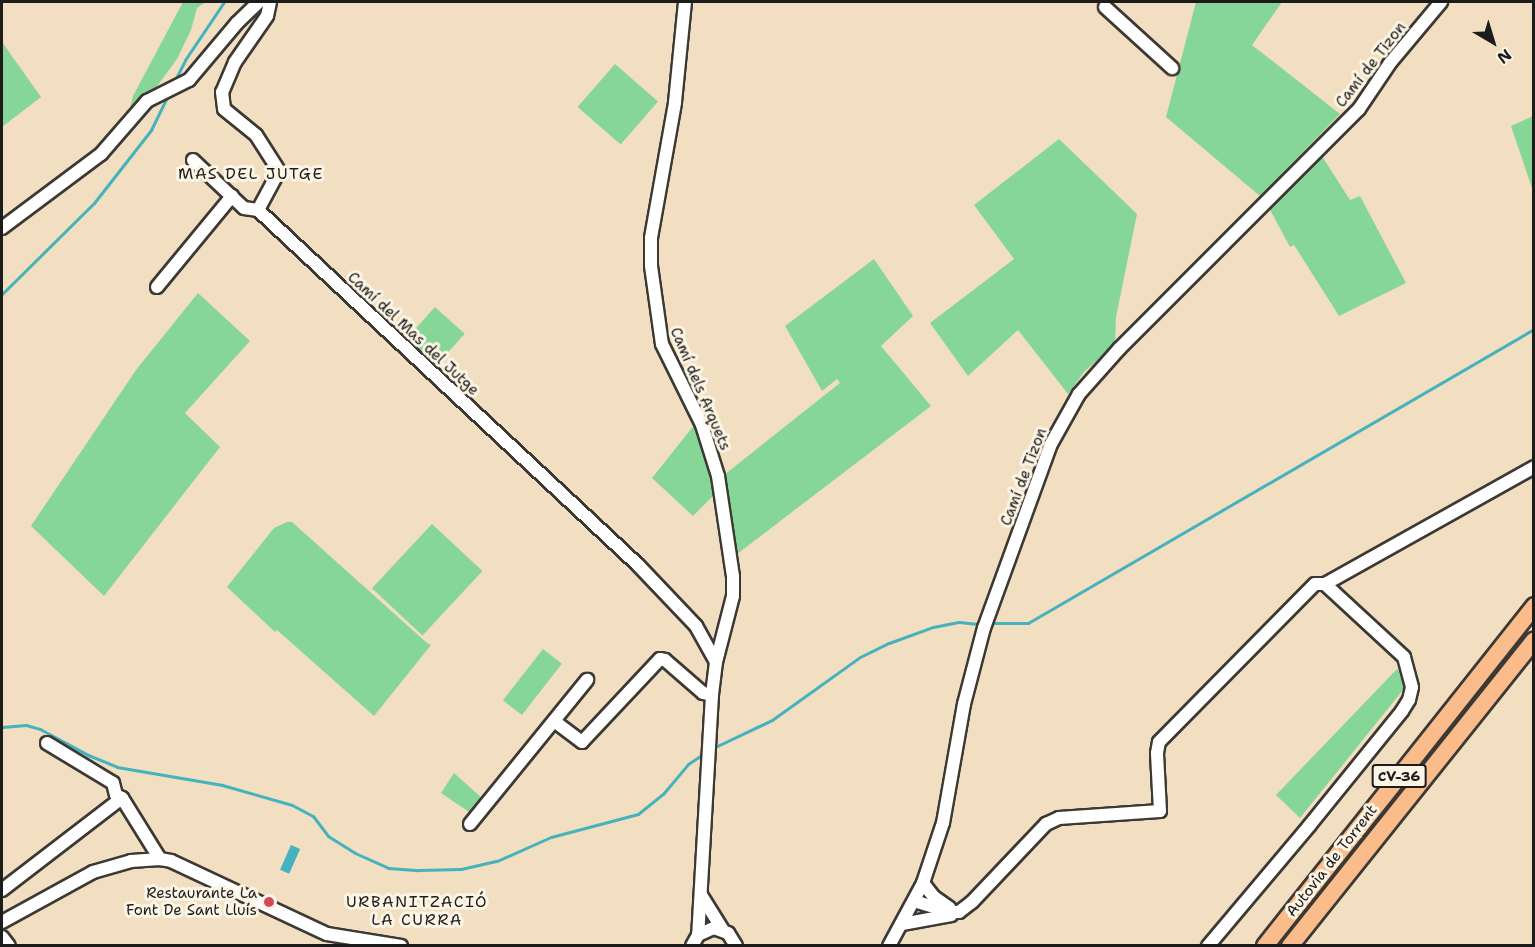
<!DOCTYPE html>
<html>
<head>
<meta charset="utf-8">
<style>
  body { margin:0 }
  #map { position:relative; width:1535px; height:947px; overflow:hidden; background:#f2dec0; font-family:"Shantell Sans",sans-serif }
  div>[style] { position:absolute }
  .green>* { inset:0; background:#86d797; transform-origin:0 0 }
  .water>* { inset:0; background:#44b3bd; transform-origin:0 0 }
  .stream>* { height:3px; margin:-1.5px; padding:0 1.5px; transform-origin:1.5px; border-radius:1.5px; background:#44b3bd }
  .roads { filter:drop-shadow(2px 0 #3c3935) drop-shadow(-2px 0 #3c3935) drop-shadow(0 2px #3c3935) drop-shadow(0 -2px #3c3935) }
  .minor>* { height:12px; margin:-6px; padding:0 6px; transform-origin:6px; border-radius:6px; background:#fff }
  .highway>* { height:16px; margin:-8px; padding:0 8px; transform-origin:8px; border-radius:8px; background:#f9bc8a }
  .dots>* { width:16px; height:16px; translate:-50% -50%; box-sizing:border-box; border:3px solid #fcf5e5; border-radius:50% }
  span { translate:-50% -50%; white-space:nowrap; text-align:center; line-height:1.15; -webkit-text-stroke:6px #fcf5e5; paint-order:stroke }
  .shield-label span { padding:2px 4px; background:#fcf5e5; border:2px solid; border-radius:4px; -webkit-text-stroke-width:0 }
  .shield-label { font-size:14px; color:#1c1c1c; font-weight:700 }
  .street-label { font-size:15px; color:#1c1c1c }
  .poi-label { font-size:15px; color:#1c1c1c }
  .right { translate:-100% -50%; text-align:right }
  .neighbourhood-label { font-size:16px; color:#1c1c1c; letter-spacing:1.5px }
  .frame { position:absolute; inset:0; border:3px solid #1c1c1c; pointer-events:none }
  .north { position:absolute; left:1463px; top:12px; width:60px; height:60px; -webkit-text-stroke:4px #fcf5e5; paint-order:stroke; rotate:142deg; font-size:16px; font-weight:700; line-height:24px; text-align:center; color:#1c1c1c }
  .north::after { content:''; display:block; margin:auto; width:21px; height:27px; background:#1c1c1c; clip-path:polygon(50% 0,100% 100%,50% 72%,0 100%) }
</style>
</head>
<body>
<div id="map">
  <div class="green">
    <i style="clip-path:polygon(183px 2px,206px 2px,197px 8px,191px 30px,177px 59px,155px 89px,130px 108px,133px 96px)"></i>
    <i style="clip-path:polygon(1196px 2px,1282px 2px,1252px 45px,1340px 114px,1260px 196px,1166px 117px)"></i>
    <i style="clip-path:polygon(2px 42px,41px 97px,2px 127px)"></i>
    <i style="left:615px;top:64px;width:57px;height:57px;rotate:41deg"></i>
    <i style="clip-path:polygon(1533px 116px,1533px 191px,1511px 126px)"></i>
    <i style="clip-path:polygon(1059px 139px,1137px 214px,1116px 317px,1115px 344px,1084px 372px,1068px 394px,1018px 330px,968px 376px,930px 323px,1014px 259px,974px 205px)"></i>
    <i style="clip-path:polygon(1320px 153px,1350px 200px,1360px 196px,1406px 283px,1339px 316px,1294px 245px,1290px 247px,1268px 206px)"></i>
    <i style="clip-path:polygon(874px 259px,913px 316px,881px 346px,931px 406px,737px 554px,724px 475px,840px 383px,837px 379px,822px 391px,785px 326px)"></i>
    <i style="clip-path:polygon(198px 293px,250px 341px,185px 413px,220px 447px,104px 596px,31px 526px,136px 370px)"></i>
    <i style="left:435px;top:307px;width:40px;height:43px;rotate:42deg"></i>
    <i style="clip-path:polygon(695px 424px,715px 494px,693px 516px,652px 478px)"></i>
    <i style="clip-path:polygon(287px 522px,292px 522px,427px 643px,431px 645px,374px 716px,277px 630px,275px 632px,227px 587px,274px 528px)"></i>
    <i style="left:432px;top:524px;width:69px;height:88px;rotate:43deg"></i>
    <i style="left:543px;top:649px;width:24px;height:65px;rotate:38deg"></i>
    <i style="clip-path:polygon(1397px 669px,1407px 679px,1407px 685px,1300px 818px,1276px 795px)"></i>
    <i style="clip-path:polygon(454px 773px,483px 799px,472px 814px,441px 793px)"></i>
  </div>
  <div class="water">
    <i style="left:291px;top:845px;width:10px;height:27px;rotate:24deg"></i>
  </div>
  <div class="stream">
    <i style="left:173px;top:84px;width:27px;rotate:-63deg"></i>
    <i style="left:185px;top:60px;width:70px;rotate:-56.1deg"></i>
    <i style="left:2px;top:294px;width:129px;rotate:-44.7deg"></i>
    <i style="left:94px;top:203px;width:93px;rotate:-52deg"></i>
    <i style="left:151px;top:130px;width:39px;rotate:-64deg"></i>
    <i style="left:994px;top:623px;width:34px"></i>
    <i style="left:1028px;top:623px;width:585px;rotate:-30.16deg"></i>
    <i style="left:2px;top:727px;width:24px;rotate:-5deg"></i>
    <i style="left:26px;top:725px;width:15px;rotate:16deg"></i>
    <i style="left:40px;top:729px;width:55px;rotate:28.4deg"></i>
    <i style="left:88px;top:755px;width:31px;rotate:22deg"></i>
    <i style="left:117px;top:767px;width:107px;rotate:9.7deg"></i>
    <i style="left:222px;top:785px;width:73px;rotate:15.9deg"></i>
    <i style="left:292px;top:805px;width:24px;rotate:28deg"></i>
    <i style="left:313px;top:816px;width:25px;rotate:53deg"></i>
    <i style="left:328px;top:836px;width:32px;rotate:32deg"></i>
    <i style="left:355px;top:853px;width:36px;rotate:24deg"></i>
    <i style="left:388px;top:868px;width:31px;rotate:4deg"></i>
    <i style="left:419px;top:870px;width:42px;rotate:-1.4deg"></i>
    <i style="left:461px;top:869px;width:37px;rotate:-13deg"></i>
    <i style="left:497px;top:861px;width:59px;rotate:-24deg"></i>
    <i style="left:551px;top:837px;width:90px;rotate:-14.8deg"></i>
    <i style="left:638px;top:814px;width:32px;rotate:-39deg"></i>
    <i style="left:663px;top:794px;width:39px;rotate:-50deg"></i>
    <i style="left:688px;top:764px;width:20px;rotate:-33deg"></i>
    <i style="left:713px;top:748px;width:65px;rotate:-25.4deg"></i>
    <i style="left:772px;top:720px;width:108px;rotate:-35.6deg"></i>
    <i style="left:860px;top:657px;width:32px;rotate:-26deg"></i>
    <i style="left:889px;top:643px;width:47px;rotate:-20deg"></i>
    <i style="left:933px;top:627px;width:26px;rotate:-11deg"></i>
    <i style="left:959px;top:622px;width:19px;rotate:6deg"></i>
  </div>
  <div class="roads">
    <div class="minor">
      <i style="left:270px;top:2px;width:14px;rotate:102deg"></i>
      <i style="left:267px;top:16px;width:56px;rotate:124.8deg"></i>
      <i style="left:235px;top:62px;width:33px;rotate:113deg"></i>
      <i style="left:222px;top:92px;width:17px;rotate:83deg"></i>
      <i style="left:224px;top:109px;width:41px;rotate:39.1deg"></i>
      <i style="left:256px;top:135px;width:43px;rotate:57.4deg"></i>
      <i style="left:279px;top:171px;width:44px;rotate:118.3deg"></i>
      <i style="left:258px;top:210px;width:520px;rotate:43.05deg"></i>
      <i style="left:638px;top:565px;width:84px;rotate:46.4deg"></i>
      <i style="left:696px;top:626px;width:41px;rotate:60.9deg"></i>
      <i style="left:685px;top:2px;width:101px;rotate:95.7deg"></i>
      <i style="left:675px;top:103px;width:137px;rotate:100.1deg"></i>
      <i style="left:651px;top:238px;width:28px;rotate:90deg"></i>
      <i style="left:651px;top:266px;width:79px;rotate:82deg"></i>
      <i style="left:662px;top:344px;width:90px;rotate:63.7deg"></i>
      <i style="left:702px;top:425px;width:53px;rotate:72.6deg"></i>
      <i style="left:718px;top:476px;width:101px;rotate:81.5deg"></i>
      <i style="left:733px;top:576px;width:20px;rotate:90deg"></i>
      <i style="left:733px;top:596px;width:68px;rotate:104.4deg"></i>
      <i style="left:716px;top:662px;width:33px;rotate:97deg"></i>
      <i style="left:712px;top:695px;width:240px;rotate:93.3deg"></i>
      <i style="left:1105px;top:7px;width:91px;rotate:42.3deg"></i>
      <i style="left:193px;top:160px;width:70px;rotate:43.3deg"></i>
      <i style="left:244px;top:208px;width:14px;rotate:8deg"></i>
      <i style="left:2px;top:228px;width:124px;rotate:-36.8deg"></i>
      <i style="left:101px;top:154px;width:70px;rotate:-49deg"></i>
      <i style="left:147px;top:101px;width:47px;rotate:-26.6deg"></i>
      <i style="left:189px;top:80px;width:75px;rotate:-49.9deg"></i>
      <i style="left:237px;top:23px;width:30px;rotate:-44deg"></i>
      <i style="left:157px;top:287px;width:118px;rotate:-50.5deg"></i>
      <i style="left:554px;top:721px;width:35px;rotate:37deg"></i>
      <i style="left:582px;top:742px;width:114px;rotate:-46.8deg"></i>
      <i style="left:660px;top:659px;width:5px;rotate:11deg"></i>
      <i style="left:665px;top:660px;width:50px;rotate:41deg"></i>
      <i style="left:703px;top:693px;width:9px;rotate:13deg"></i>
      <i style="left:47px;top:743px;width:77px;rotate:31.2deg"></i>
      <i style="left:113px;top:783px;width:12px;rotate:76deg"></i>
      <i style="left:116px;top:795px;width:7px;rotate:27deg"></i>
      <i style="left:122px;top:798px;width:72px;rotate:58.1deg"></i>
      <i style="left:470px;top:824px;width:186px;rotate:-50.9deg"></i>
      <i style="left:923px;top:883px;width:18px;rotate:52deg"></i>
      <i style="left:934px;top:897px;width:19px;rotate:35deg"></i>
      <i style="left:2px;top:890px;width:151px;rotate:-37.5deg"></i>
      <i style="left:701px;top:895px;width:40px;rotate:58deg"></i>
      <i style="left:914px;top:901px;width:37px;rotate:17deg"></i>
      <i style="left:949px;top:912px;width:10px"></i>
      <i style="left:959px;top:912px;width:16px;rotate:-38deg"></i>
      <i style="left:972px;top:902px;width:108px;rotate:-46.5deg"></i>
      <i style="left:1046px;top:824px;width:14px;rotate:-25deg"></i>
      <i style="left:1059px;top:818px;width:101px;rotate:-4deg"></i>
      <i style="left:1160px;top:811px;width:58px;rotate:-93deg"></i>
      <i style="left:1157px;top:753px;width:11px;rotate:-80deg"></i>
      <i style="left:1159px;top:742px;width:222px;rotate:-45.4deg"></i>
      <i style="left:1315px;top:584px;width:10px"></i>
      <i style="left:1325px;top:584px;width:240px;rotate:-29.2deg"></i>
      <i style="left:2px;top:922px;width:104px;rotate:-28.8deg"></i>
      <i style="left:93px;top:872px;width:40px;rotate:-16deg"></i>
      <i style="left:131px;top:861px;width:29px;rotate:-4deg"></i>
      <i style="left:160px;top:859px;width:11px;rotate:10deg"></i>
      <i style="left:171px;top:861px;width:172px;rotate:25.1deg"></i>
      <i style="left:327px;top:934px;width:75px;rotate:9.2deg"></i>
      <i style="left:902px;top:924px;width:50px;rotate:-10.4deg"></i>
      <i style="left:2px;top:937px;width:11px;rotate:52deg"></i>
      <i style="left:692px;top:946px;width:13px;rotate:-61deg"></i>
      <i style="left:698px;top:935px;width:17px;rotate:-24deg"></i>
      <i style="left:714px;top:928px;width:15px;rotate:20deg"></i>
      <i style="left:728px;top:933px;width:15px;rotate:58deg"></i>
      <i style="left:889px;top:946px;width:72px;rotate:-61.6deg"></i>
      <i style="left:923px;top:883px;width:63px;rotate:-71.6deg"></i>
      <i style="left:943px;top:823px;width:121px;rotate:-80deg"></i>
      <i style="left:964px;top:704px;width:79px;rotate:-75.3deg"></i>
      <i style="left:984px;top:628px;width:196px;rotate:-70deg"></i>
      <i style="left:1051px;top:444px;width:57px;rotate:-60.8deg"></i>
      <i style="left:1079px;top:394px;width:60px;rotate:-48.4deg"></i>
      <i style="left:1119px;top:349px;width:339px;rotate:-45deg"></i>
      <i style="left:1359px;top:109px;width:55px;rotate:-56deg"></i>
      <i style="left:1390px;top:63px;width:80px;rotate:-50.1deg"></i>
      <i style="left:1208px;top:946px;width:157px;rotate:-49.9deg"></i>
      <i style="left:1309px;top:826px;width:148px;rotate:-51deg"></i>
      <i style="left:1402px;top:711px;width:13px;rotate:-58deg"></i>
      <i style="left:1409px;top:700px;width:13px;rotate:-77deg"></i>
      <i style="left:1412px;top:687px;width:31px;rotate:-105deg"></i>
      <i style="left:1404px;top:657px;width:108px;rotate:-137.3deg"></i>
    </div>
    <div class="highway">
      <i style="left:1265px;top:946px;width:434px;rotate:-51.6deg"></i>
      <i style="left:1290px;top:946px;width:391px;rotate:-51.4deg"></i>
    </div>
  </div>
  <div class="dots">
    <i style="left:269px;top:902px;background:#d1495b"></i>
  </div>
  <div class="shield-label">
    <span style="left:1399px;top:776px">CV-36</span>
  </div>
  <div class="street-label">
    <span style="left:1371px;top:65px;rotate:-52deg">Camí de Tizon</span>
    <span style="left:413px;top:334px;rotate:43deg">Camí del Mas del Jutge</span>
    <span style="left:700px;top:389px;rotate:67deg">Camí dels Arquets</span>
    <span style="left:1024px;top:477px;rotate:-69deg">Camí de Tizon</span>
    <span style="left:1332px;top:861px;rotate:-52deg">Autovia de Torrent</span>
  </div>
  <div class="poi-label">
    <span class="right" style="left:257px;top:902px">Restaurante La<br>Font De Sant Lluís</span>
  </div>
  <div class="neighbourhood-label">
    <span style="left:251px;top:174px">MAS DEL JUTGE</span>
    <span style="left:417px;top:911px">URBANITZACIÓ<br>LA CURRA</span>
  </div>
  <div class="frame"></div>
  <div class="north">N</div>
</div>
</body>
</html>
